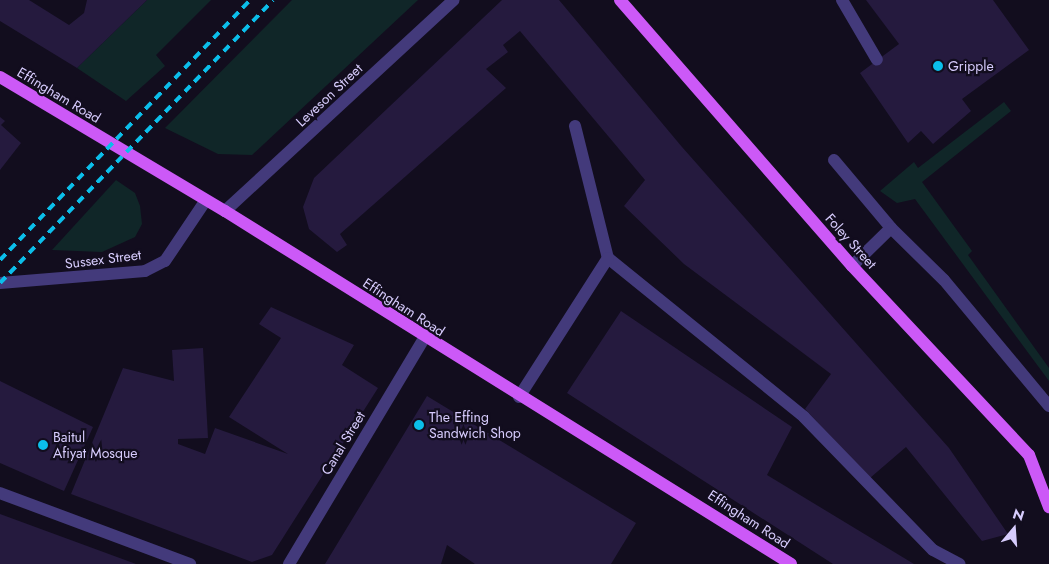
<!DOCTYPE html>
<html>
<head>
<meta charset="utf-8">
<style>
  body { margin:0 }
  #map { position:relative; width:1049px; height:564px; overflow:hidden; background:#120d1e; font-family:Jost,sans-serif }
  div>[style] { position:absolute }
  .green>* { inset:0; background:#102628 }
  .building>* { inset:0; background:#251a3e }
  .minor>* { height:12px; margin:-6px; padding:0 6px; transform-origin:6px; border-radius:6px; background:#433a7b }
  .major>* { height:12px; margin:-6px; padding:0 6px; transform-origin:6px; border-radius:6px; background:#cc59f7 }
  .rail>* { height:4px; margin-top:-2px; transform-origin:0; background:repeating-linear-gradient(90deg,#0bbeea 0 8px,transparent 0 14px) }
  .dots>* { width:14px; height:14px; translate:-50% -50%; box-sizing:border-box; border:2px solid #120d1e; border-radius:50% }
  span { translate:-50% -50%; white-space:nowrap; text-align:center; line-height:1.15; -webkit-text-stroke:4.5px #120d1e; paint-order:stroke }
  .poi-label { font-size:14px; color:#d7ccfd }
  .left { translate:0 -50%; text-align:left }
  .street-label { font-size:14px; color:#d7ccfd }
  .north { position:absolute; left:989px; top:504px; width:50px; height:50px; -webkit-text-stroke:4px #120d1e; paint-order:stroke; rotate:18deg; font-size:14px; font-weight:700; line-height:20px; text-align:center; color:#d7ccfd }
  .north::after { content:''; display:block; margin:auto; width:18px; height:22px; background:#d7ccfd; clip-path:polygon(50% 0,100% 100%,50% 72%,0 100%) }
</style>
</head>
<body>
<div id="map">
  <div class="green">
    <i style="clip-path:polygon(147px 0,211px 0,156px 55px,165px 66px,126px 101px,77px 68px)"></i>
    <i style="clip-path:polygon(292px 0,418px 0,252px 155px,218px 154px,165px 128px)"></i>
    <i style="clip-path:polygon(1004px 102px,1011px 111px,922px 182px,972px 251px,968px 255px,1049px 368px,1049px 381px,915px 199px,897px 203px,880px 191px,914px 162px,918px 168px)"></i>
    <i style="clip-path:polygon(116px 180px,135px 193px,140px 206px,142px 224px,135px 237px,102px 252px,52px 250px)"></i>
  </div>
  <div class="building">
    <i style="clip-path:polygon(0 0,29px 0,69px 25px,84px 13px,87px 0,147px 0,77px 68px,0 21px)"></i>
    <i style="clip-path:polygon(502px 0,559px 0,682px 147px,949px 448px,1008px 534px,982px 541px,906px 447px,870px 478px,805px 409px,831px 374px,684px 264px,624px 206px,645px 180px,520px 31px,503px 45px,508px 52px,486px 69px,506px 88px,340px 234px,347px 245px,337px 252px,309px 229px,303px 207px,314px 178px)"></i>
    <i style="clip-path:polygon(866px 0,993px 0,1029px 50px,962px 99px,971px 111px,933px 144px,921px 131px,908px 143px,860px 73px,899px 44px)"></i>
    <i style="clip-path:polygon(0 117px,5px 121px,1px 125px,21px 143px,0 170px)"></i>
    <i style="clip-path:polygon(271px 307px,354px 345px,342px 365px,378px 388px,272px 555px,252px 562px,71px 494px,123px 368px,174px 381px,172px 350px,203px 348px,208px 438px,178px 439px,178px 444px,205px 454px,215px 428px,288px 454px,229px 417px,281px 338px,259px 324px)"></i>
    <i style="clip-path:polygon(621px 311px,792px 427px,767px 475px,914px 564px,833px 564px,567px 393px)"></i>
    <i style="clip-path:polygon(0 381px,93px 427px,64px 491px,0 463px)"></i>
    <i style="clip-path:polygon(427px 396px,636px 523px,611px 564px,475px 564px,447px 545px,441px 564px,325px 564px)"></i>
    <i style="clip-path:polygon(0 514px,136px 564px,0 564px)"></i>
  </div>
  <div class="minor">
    <i style="left:842px;top:0;width:69px;rotate:59.7deg"></i>
    <i style="left:575px;top:126px;width:136px;rotate:76deg"></i>
    <i style="left:608px;top:258px;width:252px;rotate:39deg"></i>
    <i style="left:804px;top:417px;width:185px;rotate:45.9deg"></i>
    <i style="left:933px;top:550px;width:30px;rotate:28deg"></i>
    <i style="left:834px;top:160px;width:89px;rotate:50deg"></i>
    <i style="left:891px;top:228px;width:74px;rotate:44.5deg"></i>
    <i style="left:944px;top:280px;width:164px;rotate:50.2deg"></i>
    <i style="left:225px;top:211px;width:311px;rotate:-42.7deg"></i>
    <i style="left:852px;top:266px;width:54px;rotate:-44.3deg"></i>
    <i style="left:0;top:283px;width:145px;rotate:-4.7deg"></i>
    <i style="left:145px;top:271px;width:22px;rotate:-27deg"></i>
    <i style="left:165px;top:261px;width:73px;rotate:-56.1deg"></i>
    <i style="left:519px;top:397px;width:165px;rotate:-57.4deg"></i>
    <i style="left:0;top:493px;width:203px;rotate:20.5deg"></i>
    <i style="left:289px;top:564px;width:263px;rotate:-59.1deg"></i>
  </div>
  <div class="major">
    <i style="left:620px;top:0;width:353px;rotate:48.9deg"></i>
    <i style="left:852px;top:266px;width:259px;rotate:46.9deg"></i>
    <i style="left:1029px;top:455px;width:56px;rotate:69deg"></i>
    <i style="left:0;top:77px;width:262px;rotate:30.8deg"></i>
    <i style="left:225px;top:211px;width:667px;rotate:31.95deg"></i>
  </div>
  <div class="rail">
    <i style="left:0;top:260px;width:361px;rotate:-46.1deg"></i>
    <i style="left:0;top:283px;width:393px;rotate:-46deg"></i>
  </div>
  <div class="dots">
    <i style="left:938px;top:66px;background:#0bbeea"></i>
    <i style="left:419px;top:425px;background:#0bbeea"></i>
    <i style="left:43px;top:445px;background:#0bbeea"></i>
  </div>
  <div class="poi-label">
    <span class="left" style="left:948px;top:66px">Gripple</span>
    <span class="left" style="left:429px;top:425px">The Effing<br>Sandwich Shop</span>
    <span class="left" style="left:53px;top:445px">Baitul<br>Afiyat Mosque</span>
  </div>
  <div class="street-label">
    <span style="left:59px;top:95px;rotate:31deg">Effingham Road</span>
    <span style="left:329px;top:95px;rotate:-43deg">Leveson Street</span>
    <span style="left:851px;top:241px;rotate:48deg">Foley Street</span>
    <span style="left:103px;top:259px;rotate:-7deg">Sussex Street</span>
    <span style="left:404px;top:307px;rotate:33deg">Effingham Road</span>
    <span style="left:343px;top:443px;rotate:-59deg">Canal Street</span>
    <span style="left:749px;top:519px;rotate:33deg">Effingham Road</span>
  </div>
  <div class="north">N</div>
</div>
</body>
</html>
